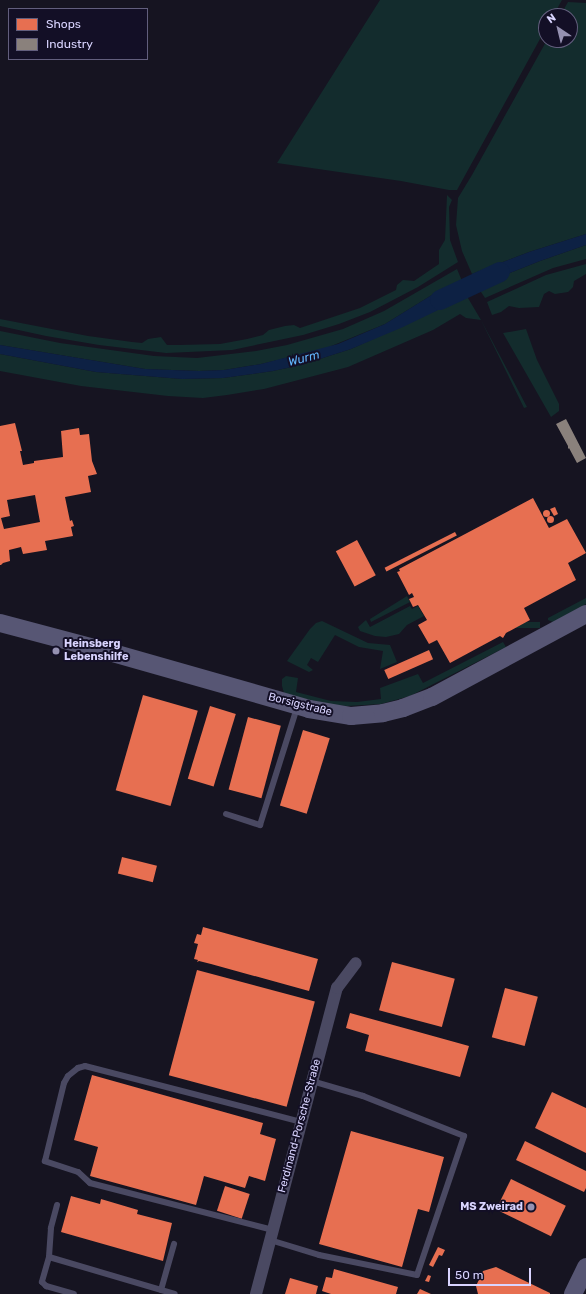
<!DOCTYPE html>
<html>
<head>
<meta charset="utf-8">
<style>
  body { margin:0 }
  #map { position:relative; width:586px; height:1294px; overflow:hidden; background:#161421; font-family:Rubik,sans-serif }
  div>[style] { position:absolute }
  .green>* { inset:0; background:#132c2d; transform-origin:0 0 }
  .water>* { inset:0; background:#0d2144 }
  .shops>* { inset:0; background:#e76f51; transform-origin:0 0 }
  .round { border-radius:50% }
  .industry>* { inset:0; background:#8a817c }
  .river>* { height:20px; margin:-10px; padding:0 10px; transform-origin:10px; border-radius:10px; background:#0d2144 }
  .lane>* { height:6px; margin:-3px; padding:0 3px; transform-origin:3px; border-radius:3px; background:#4a4962 }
  .street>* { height:12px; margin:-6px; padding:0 6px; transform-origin:6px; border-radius:6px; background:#4a4962 }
  .secondary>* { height:18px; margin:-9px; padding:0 9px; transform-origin:9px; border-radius:9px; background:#575674 }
  .dots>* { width:11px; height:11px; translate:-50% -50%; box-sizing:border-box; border:2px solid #130f26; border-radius:50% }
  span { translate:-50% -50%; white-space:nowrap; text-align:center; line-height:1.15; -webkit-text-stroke:4px #130f26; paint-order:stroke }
  .poi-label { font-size:11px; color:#d9d4ff; font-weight:700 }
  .left { translate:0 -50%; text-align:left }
  .right { translate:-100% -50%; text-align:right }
  .street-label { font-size:11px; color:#d9d4ff }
  .water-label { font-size:12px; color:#62b6ff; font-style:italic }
  .legend { position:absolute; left:8px; top:8px; width:140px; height:52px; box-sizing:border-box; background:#130f26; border:1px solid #625e7d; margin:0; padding:5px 7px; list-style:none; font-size:12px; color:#d9d4ff }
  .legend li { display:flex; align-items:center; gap:8px; height:20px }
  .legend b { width:20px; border:1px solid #625e7d }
  .north { position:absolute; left:538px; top:8px; width:40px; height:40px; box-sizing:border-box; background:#130f26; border:1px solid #625e7d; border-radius:50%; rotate:325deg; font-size:11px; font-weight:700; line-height:16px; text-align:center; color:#d9d4ff }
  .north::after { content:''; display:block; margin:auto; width:14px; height:18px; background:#9591b1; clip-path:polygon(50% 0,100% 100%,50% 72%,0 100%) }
  .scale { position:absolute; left:448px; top:1268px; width:83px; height:18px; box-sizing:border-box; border:2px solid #d9d4ff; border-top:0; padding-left:5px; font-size:12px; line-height:14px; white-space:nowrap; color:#d9d4ff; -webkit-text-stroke:3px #130f26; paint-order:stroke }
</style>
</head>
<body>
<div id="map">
  <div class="green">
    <i style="clip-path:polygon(380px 0,562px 0,553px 16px,546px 16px,546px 28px,457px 190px,449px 190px,401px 181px,277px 163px)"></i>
    <i style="clip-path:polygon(568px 2px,586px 3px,586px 234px,529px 252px,472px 274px,462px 251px,456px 225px,458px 198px,472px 175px,547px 40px,570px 40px,570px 16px,560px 16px)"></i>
    <i style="clip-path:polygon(447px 195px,452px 200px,449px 207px,450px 240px,458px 262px,418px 287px,370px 312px,339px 324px,303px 335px,232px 350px,166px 353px,99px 345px,46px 336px,0 326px,0 319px,88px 336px,132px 342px,142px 343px,148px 339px,161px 337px,167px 345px,179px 345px,220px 344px,247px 339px,263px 335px,269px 330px,285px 326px,294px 325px,300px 328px,360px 308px,396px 290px,397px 285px,403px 280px,414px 281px,439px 264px,439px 250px,445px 240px)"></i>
    <i style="clip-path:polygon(586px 245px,586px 259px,553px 268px,485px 298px,477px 286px,540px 261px)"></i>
    <i style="clip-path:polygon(586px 264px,586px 274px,574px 281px,573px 287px,568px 292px,555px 294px,549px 291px,544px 294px,539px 307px,519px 308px,509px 306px,501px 312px,492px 315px,487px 302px,546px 275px)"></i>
    <i style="clip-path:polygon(457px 269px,462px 281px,435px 293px,385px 324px,324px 349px,261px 364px,224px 370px,199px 371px,145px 369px,0 345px,0 331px,60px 343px,154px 356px,197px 358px,256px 351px,287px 345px,343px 329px,384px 311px)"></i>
    <i style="clip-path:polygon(465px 293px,481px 320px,527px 407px,524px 408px,481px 320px,466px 318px,460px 314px,433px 330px,348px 367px,264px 389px,227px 395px,203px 398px,168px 396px,81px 386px,0 371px,0 354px,96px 372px,182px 379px,223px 378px,273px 371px,301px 365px,351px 349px,459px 300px)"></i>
    <i style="clip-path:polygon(526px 329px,537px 360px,559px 404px,559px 411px,551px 417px,503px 333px)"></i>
    <i style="clip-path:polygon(407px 596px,410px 602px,371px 622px,370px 619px)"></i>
    <i style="clip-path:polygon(586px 598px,586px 604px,553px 622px,548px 620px,548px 618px)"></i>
    <i style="clip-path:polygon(410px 606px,412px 609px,418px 606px,424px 616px,407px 625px,399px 634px,386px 637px,375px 636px,360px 631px,358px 627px,366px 620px,370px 627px)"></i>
    <i style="clip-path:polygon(322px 621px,368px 643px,390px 645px,397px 662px,380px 669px,383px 651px,359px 647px,335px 635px,318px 662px,311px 658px,307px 665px,313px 670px,309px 672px,287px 661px,310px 629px,316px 623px)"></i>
    <i style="left:540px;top:622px;width:6px;height:34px;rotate:90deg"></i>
    <i style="clip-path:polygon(503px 642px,506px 647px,410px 696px,381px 704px,347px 706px,319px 703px,284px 693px,282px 686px,282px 679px,286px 676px,298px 678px,296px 692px,331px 701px,357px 702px,381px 699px,380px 688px,418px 674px,423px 683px)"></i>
  </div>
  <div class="water">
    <i style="clip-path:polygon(586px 234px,586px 245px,540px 261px,477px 286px,472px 274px,529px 252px)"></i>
    <i style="clip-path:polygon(462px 281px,465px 293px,459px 300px,403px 327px,351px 349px,301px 365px,273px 371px,223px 378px,182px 379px,96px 372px,0 354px,0 345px,145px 369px,199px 371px,224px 370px,261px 364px,338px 344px,385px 324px,435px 293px)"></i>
  </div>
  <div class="shops">
    <i style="clip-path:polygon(evenodd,15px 423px,22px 451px,20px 451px,23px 465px,34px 463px,34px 461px,63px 457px,61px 431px,79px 428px,80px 435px,89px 434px,92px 461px,97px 474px,88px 476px,91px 492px,65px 497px,70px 521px,72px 520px,74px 526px,71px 527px,73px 536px,45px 541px,47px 550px,23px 554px,21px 547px,9px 550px,10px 561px,3px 563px,1px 565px,0 565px,0 426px,15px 423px,35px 495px,40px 522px,4px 529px,1px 518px,10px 516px,7px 500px,35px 495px)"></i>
    <i style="clip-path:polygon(533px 498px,549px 528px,567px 519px,586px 553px,568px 563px,576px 580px,524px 608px,530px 620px,506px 633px,503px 638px,500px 636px,450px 663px,437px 640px,429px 644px,418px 625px,427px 620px,418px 605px,413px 607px,409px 599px,414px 597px,412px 593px,409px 595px,397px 572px,400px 571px,399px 569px)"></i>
    <i style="clip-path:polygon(555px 507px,558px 514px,554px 516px,550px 509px)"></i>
    <i class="round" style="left:542.5px;top:509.5px;width:7px;height:7px"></i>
    <i class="round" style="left:546.5px;top:515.5px;width:7px;height:7px"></i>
    <i style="left:455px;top:532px;width:4px;height:79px;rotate:63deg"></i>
    <i style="left:357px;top:540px;width:40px;height:24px;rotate:62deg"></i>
    <i style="left:429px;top:650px;width:10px;height:49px;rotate:66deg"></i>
    <i style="left:143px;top:695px;width:57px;height:99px;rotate:16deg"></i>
    <i style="left:210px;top:706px;width:27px;height:76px;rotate:17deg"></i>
    <i style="left:248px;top:717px;width:34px;height:75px;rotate:15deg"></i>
    <i style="left:303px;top:730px;width:28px;height:79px;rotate:17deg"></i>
    <i style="left:122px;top:857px;width:36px;height:17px;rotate:14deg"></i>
    <i style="clip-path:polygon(203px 927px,318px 959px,309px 991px,211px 964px,199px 961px,197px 962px,198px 960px,194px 959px,198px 944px,194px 943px,197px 934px,201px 935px)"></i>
    <i style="left:392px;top:962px;width:65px;height:50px;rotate:15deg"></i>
    <i style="left:197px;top:970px;width:122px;height:109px;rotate:15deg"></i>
    <i style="left:505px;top:988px;width:34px;height:51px;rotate:15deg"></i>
    <i style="clip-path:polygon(350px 1013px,469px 1046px,460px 1077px,365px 1051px,369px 1035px,346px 1028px)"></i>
    <i style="clip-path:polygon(92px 1075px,263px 1123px,260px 1134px,276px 1139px,265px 1181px,249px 1176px,245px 1188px,204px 1176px,196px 1205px,90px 1176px,98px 1147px,74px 1140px)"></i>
    <i style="clip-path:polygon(552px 1092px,586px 1108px,586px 1153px,535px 1128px)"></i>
    <i style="clip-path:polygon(351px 1131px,444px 1157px,429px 1212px,418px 1209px,402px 1267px,319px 1244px)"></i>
    <i style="clip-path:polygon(525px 1141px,586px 1171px,586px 1188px,584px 1192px,516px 1160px)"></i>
    <i style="left:511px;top:1179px;width:61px;height:34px;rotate:26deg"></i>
    <i style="left:225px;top:1186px;width:26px;height:26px;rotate:18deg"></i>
    <i style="clip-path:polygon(71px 1196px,100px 1204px,101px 1199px,138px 1210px,137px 1214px,172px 1223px,163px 1261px,61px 1232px)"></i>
    <i style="clip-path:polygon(438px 1247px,445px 1250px,442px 1256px,439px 1255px,433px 1267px,429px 1265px)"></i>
    <i style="clip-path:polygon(496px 1267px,550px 1293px,550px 1294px,478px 1294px,476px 1286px,483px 1271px)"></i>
    <i style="clip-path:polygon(334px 1269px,398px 1287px,396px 1294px,331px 1294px,322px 1291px,326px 1277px,332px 1278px)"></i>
    <i style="clip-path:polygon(428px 1275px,431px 1276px,429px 1282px,425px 1281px)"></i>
    <i style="clip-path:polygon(290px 1278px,318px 1286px,316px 1294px,285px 1294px)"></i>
    <i style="clip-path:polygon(420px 1289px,431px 1294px,417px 1294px)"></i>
  </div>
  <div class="industry">
    <i style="clip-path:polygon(566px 419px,586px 458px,577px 463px,569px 448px,568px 449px,568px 446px,556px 424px)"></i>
  </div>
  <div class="river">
    <i style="left:440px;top:300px;width:66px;rotate:-25deg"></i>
  </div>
  <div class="lane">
    <i style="left:226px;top:814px;width:36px;rotate:18deg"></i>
    <i style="left:260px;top:825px;width:123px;rotate:-72.5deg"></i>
    <i style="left:57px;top:1205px;width:24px;rotate:105deg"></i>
    <i style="left:51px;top:1228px;width:29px;rotate:94deg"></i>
    <i style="left:49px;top:1257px;width:26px;rotate:106deg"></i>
    <i style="left:42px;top:1282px;width:6px;rotate:45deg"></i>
    <i style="left:46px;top:1286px;width:29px;rotate:16deg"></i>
    <i style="left:273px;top:1230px;width:189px;rotate:-165.6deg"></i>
    <i style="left:90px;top:1183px;width:16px;rotate:-137deg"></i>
    <i style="left:78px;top:1172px;width:35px;rotate:-162deg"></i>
    <i style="left:45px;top:1161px;width:80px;rotate:-76.3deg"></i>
    <i style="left:64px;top:1083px;width:8px;rotate:-60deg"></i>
    <i style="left:68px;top:1076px;width:13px;rotate:-39deg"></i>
    <i style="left:78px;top:1068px;width:7px;rotate:-16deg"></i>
    <i style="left:85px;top:1066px;width:224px;rotate:14.5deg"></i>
    <i style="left:270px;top:1240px;width:51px;rotate:17deg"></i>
    <i style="left:319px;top:1255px;width:100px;rotate:11.5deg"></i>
    <i style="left:417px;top:1275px;width:147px;rotate:-71.3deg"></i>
    <i style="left:464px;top:1136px;width:109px;rotate:-158.4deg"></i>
    <i style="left:363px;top:1096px;width:53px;rotate:-163.6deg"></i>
    <i style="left:49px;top:1257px;width:131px;rotate:16.4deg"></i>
    <i style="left:161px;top:1290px;width:48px;rotate:-74.2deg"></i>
  </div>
  <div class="street">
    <i style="left:256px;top:1294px;width:317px;rotate:-75.2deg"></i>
    <i style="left:337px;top:988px;width:31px;rotate:-53deg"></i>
  </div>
  <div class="secondary">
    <i style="left:0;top:623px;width:110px;rotate:14.8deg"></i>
    <i style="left:106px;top:651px;width:211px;rotate:15.9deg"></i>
    <i style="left:309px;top:709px;width:43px;rotate:9.5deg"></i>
    <i style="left:351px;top:716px;width:32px;rotate:-5deg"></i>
    <i style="left:383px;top:713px;width:21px;rotate:-14deg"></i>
    <i style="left:403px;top:708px;width:31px;rotate:-21deg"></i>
    <i style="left:432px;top:697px;width:175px;rotate:-28.3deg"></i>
    <i style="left:573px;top:1294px;width:30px;rotate:-64deg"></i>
  </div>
  <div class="dots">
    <i style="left:56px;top:651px;background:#9591b1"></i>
    <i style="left:531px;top:1207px;background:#9591b1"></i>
  </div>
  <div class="poi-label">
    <span class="left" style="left:64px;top:651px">Heinsberg<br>Lebenshilfe</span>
    <span class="right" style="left:523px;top:1207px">MS Zweirad</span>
  </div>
  <div class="street-label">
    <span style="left:300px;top:705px;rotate:14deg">Borsigstraße</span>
    <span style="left:300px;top:1126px;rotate:-75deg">Ferdinand-Porsche-Straße</span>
  </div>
  <div class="water-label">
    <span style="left:304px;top:359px;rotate:-15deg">Wurm</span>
  </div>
  <ul class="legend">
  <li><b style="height:11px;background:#e76f51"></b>Shops</li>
  <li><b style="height:11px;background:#8a817c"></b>Industry</li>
  </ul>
  <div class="north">N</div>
  <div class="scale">50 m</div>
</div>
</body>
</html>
